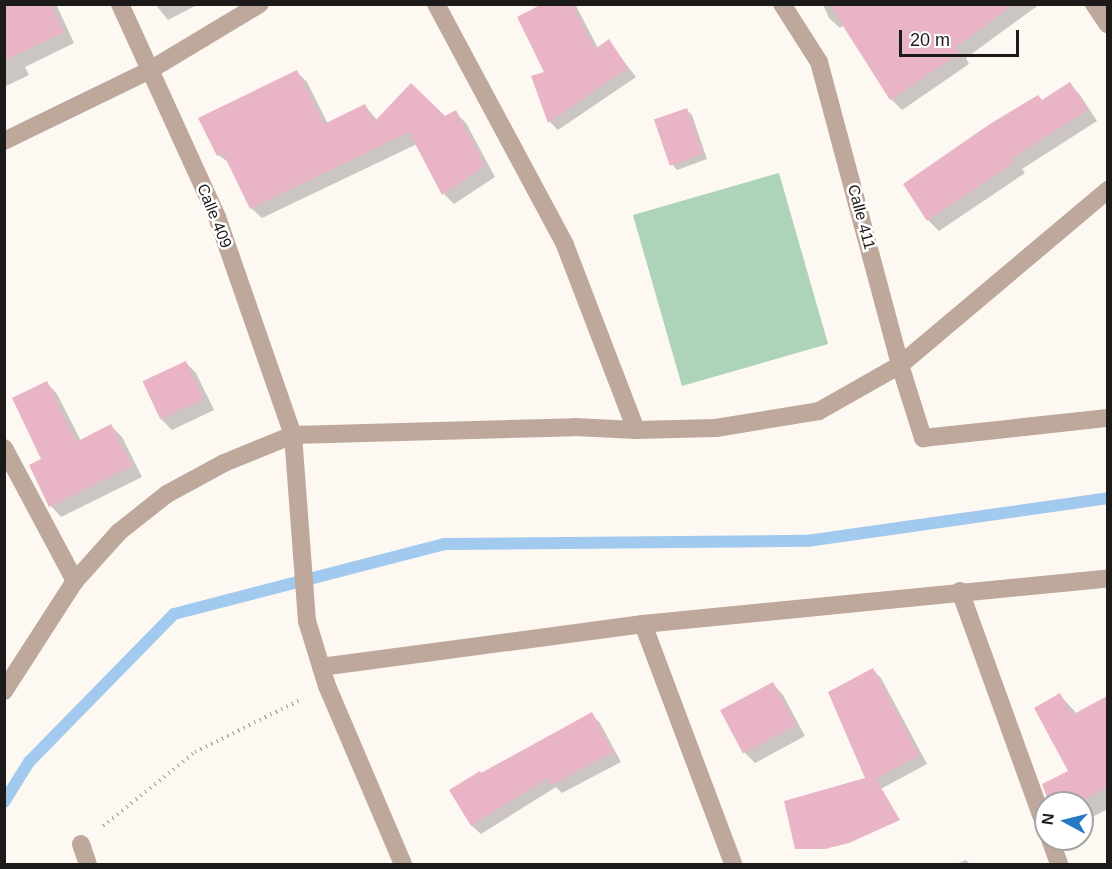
<!DOCTYPE html>
<html>
<head>
<meta charset="utf-8">
<style>
  body { margin:0 }
  #map { position:relative; width:1112px; height:869px; overflow:hidden; background:#fef8f3; font-family:Helvetica,sans-serif }
  div>[style] { position:absolute }
  .green>* { inset:0; background:#add4b8; transform-origin:0 0 }
  .shadow>* { inset:0; background:#0003 }
  .stream>* { height:12px; margin:-6px; padding:0 6px; transform-origin:6px; border-radius:6px; background:#a1caee }
  .building>* { inset:0; background:#eab4c7; transform-origin:0 0 }
  .path>* { height:4px; margin-top:-2px; transform-origin:0; background:repeating-linear-gradient(90deg,#b5b0ac 0 1.5px,transparent 0 6px) }
  .minor>* { height:18px; margin:-9px; padding:0 9px; transform-origin:9px; border-radius:9px; background:#bda89b }
  span { translate:-50% -50%; white-space:nowrap; text-align:center; line-height:1.15; -webkit-text-stroke:5px #fff; paint-order:stroke }
  .street-label { font-size:16px; color:#1d1b19 }
  .frame { position:absolute; inset:0; border:6px solid #1d1b19; pointer-events:none }
  .north { position:absolute; left:1034px; top:791px; width:60px; height:60px; box-sizing:border-box; background:#fff; border:2px solid #a5a4a3; border-radius:50%; rotate:277deg; font-size:16px; font-weight:700; line-height:24px; text-align:center; color:#1d1b19 }
  .north::after { content:''; display:block; margin:auto; width:21px; height:27px; background:#2678c7; clip-path:polygon(50% 0,100% 100%,50% 72%,0 100%) }
  .scale { position:absolute; left:899px; top:30px; width:120px; height:27px; box-sizing:border-box; border:3px solid #1d1b19; border-top:0; padding-left:8px; font-size:18px; line-height:21px; white-space:nowrap; color:#1d1b19; -webkit-text-stroke:4px #fff; paint-order:stroke }
</style>
</head>
<body>
<div id="map">
  <div class="green">
    <i style="left:779px;top:173px;width:178px;height:152px;rotate:74deg"></i>
  </div>
  <div class="shadow">
    <i style="clip-path:polygon(4px 4px,56px 4px,74px 43px,25px 67px,29px 75px,4px 87px)"></i>
    <i style="clip-path:polygon(155px 4px,194px 4px,195px 6px,168px 20px)"></i>
    <i style="clip-path:polygon(545px 4px,575px 4px,598px 48px,608px 41px,636px 77px,558px 130px,550px 122px,533px 77px,546px 73px)"></i>
    <i style="clip-path:polygon(823px 4px,1040px 4px,966px 58px,969px 64px,902px 110px,891px 99px,844px 25px,840px 28px,829px 18px)"></i>
    <i style="clip-path:polygon(297px 72px,307px 82px,328px 124px,365px 106px,377px 120px,444px 118px,455px 112px,466px 123px,495px 177px,454px 204px,444px 194px,417px 144px,262px 218px,251px 208px,231px 164px,218px 155px)"></i>
    <i style="clip-path:polygon(1070px 84px,1080px 95px,1097px 121px,1022px 169px,1025px 173px,939px 231px,928px 220px,1043px 101px)"></i>
    <i style="clip-path:polygon(687px 110px,692px 115px,707px 159px,677px 170px,672px 164px)"></i>
    <i style="clip-path:polygon(185px 362px,196px 373px,214px 410px,172px 430px,162px 420px,144px 382px)"></i>
    <i style="clip-path:polygon(47px 383px,57px 394px,81px 441px,111px 426px,122px 437px,142px 477px,61px 517px,51px 506px,31px 466px,43px 460px)"></i>
    <i style="clip-path:polygon(873px 670px,881px 678px,927px 764px,877px 791px,869px 783px)"></i>
    <i style="clip-path:polygon(773px 684px,783px 695px,805px 736px,755px 763px,744px 752px)"></i>
    <i style="clip-path:polygon(1060px 695px,1077px 714px,1108px 697px,1108px 809px,1082px 822px,1082px 803px,1058px 803px,1070px 772px)"></i>
    <i style="clip-path:polygon(591px 714px,600px 723px,621px 762px,562px 793px,556px 787px,481px 834px,472px 826px,451px 791px)"></i>
    <i style="clip-path:polygon(966px 860px,970px 864px,957px 864px)"></i>
  </div>
  <div class="stream">
    <i style="left:4px;top:802px;width:47px;rotate:-58deg"></i>
    <i style="left:29px;top:762px;width:207px;rotate:-45.6deg"></i>
    <i style="left:174px;top:614px;width:279px;rotate:-14.5deg"></i>
    <i style="left:444px;top:544px;width:363px;rotate:-0.5deg"></i>
    <i style="left:807px;top:541px;width:304px;rotate:-8.1deg"></i>
  </div>
  <div class="building">
    <i style="clip-path:polygon(4px 4px,51px 4px,64px 32px,4px 61px)"></i>
    <i style="clip-path:polygon(542px 4px,572px 4px,595px 49px,609px 39px,628px 68px,548px 123px,531px 76px,544px 72px,517px 17px)"></i>
    <i style="clip-path:polygon(829px 4px,1014px 4px,956px 47px,960px 53px,890px 100px)"></i>
    <i style="clip-path:polygon(297px 70px,324px 124px,365px 104px,374px 122px,411px 83px,445px 116px,456px 110px,485px 166px,442px 195px,409px 132px,250px 209px,223px 153px,217px 156px,198px 118px)"></i>
    <i style="clip-path:polygon(1070px 82px,1088px 110px,1012px 158px,1015px 162px,927px 221px,903px 184px,990px 124px,1038px 95px,1042px 100px)"></i>
    <i style="left:687px;top:108px;width:49px;height:35px;rotate:71deg"></i>
    <i style="left:186px;top:361px;width:42px;height:48px;rotate:65deg"></i>
    <i style="clip-path:polygon(47px 381px,76px 442px,111px 424px,132px 466px,49px 507px,29px 465px,41px 459px,12px 398px)"></i>
    <i style="clip-path:polygon(873px 668px,919px 755px,876px 779px,900px 820px,849px 843px,825px 849px,795px 849px,784px 801px,865px 778px,828px 692px)"></i>
    <i style="left:773px;top:682px;width:49px;height:60px;rotate:62deg"></i>
    <i style="clip-path:polygon(1060px 693px,1072px 715px,1107px 696px,1107px 788px,1077px 803px,1049px 803px,1042px 784px,1068px 771px,1034px 708px)"></i>
    <i style="clip-path:polygon(592px 712px,613px 752px,552px 785px,548px 778px,471px 826px,449px 790px,480px 771px,481px 773px)"></i>
  </div>
  <div class="path">
    <i style="left:103px;top:826px;width:118px;rotate:-38.8deg"></i>
    <i style="left:195px;top:752px;width:117px;rotate:-26.3deg"></i>
  </div>
  <div class="minor">
    <i style="left:120px;top:4px;width:234px;rotate:65.5deg"></i>
    <i style="left:217px;top:217px;width:231px;rotate:70.8deg"></i>
    <i style="left:293px;top:435px;width:187px;rotate:85.7deg"></i>
    <i style="left:307px;top:621px;width:68px;rotate:72.9deg"></i>
    <i style="left:327px;top:686px;width:194px;rotate:66.9deg"></i>
    <i style="left:436px;top:4px;width:273px;rotate:61.8deg"></i>
    <i style="left:565px;top:245px;width:198px;rotate:69deg"></i>
    <i style="left:782px;top:4px;width:69px;rotate:57.5deg"></i>
    <i style="left:819px;top:62px;width:314px;rotate:75deg"></i>
    <i style="left:900px;top:365px;width:77px;rotate:72.5deg"></i>
    <i style="left:923px;top:438px;width:186px;rotate:-6.2deg"></i>
    <i style="left:1094px;top:4px;width:25px;rotate:56deg"></i>
    <i style="left:4px;top:141px;width:162px;rotate:-25.9deg"></i>
    <i style="left:150px;top:70px;width:128px;rotate:-31deg"></i>
    <i style="left:4px;top:448px;width:151px;rotate:61.9deg"></i>
    <i style="left:960px;top:591px;width:253px;rotate:70.1deg"></i>
    <i style="left:643px;top:624px;width:256px;rotate:69.4deg"></i>
    <i style="left:321px;top:667px;width:325px;rotate:-7.6deg"></i>
    <i style="left:643px;top:624px;width:467px;rotate:-5.6deg"></i>
    <i style="left:4px;top:691px;width:131px;rotate:-57.2deg"></i>
    <i style="left:75px;top:581px;width:66px;rotate:-48.1deg"></i>
    <i style="left:119px;top:532px;width:61px;rotate:-38.4deg"></i>
    <i style="left:167px;top:494px;width:65px;rotate:-28.5deg"></i>
    <i style="left:224px;top:463px;width:74px;rotate:-22.1deg"></i>
    <i style="left:293px;top:435px;width:281px;rotate:-1.6deg"></i>
    <i style="left:574px;top:427px;width:62px;rotate:2.8deg"></i>
    <i style="left:636px;top:430px;width:80px;rotate:-1.4deg"></i>
    <i style="left:716px;top:428px;width:104px;rotate:-9.4deg"></i>
    <i style="left:819px;top:411px;width:93px;rotate:-29.6deg"></i>
    <i style="left:900px;top:365px;width:272px;rotate:-40.1deg"></i>
    <i style="left:1050px;top:839px;width:27px;rotate:70deg"></i>
    <i style="left:81px;top:844px;width:21px;rotate:71deg"></i>
  </div>
  <div class="street-label">
    <span style="left:214px;top:216px;rotate:68deg">Calle 409</span>
    <span style="left:861px;top:217px;rotate:75deg">Calle 411</span>
  </div>
  <div class="frame"></div>
  <div class="north">N</div>
  <div class="scale">20 m</div>
</div>
</body>
</html>
